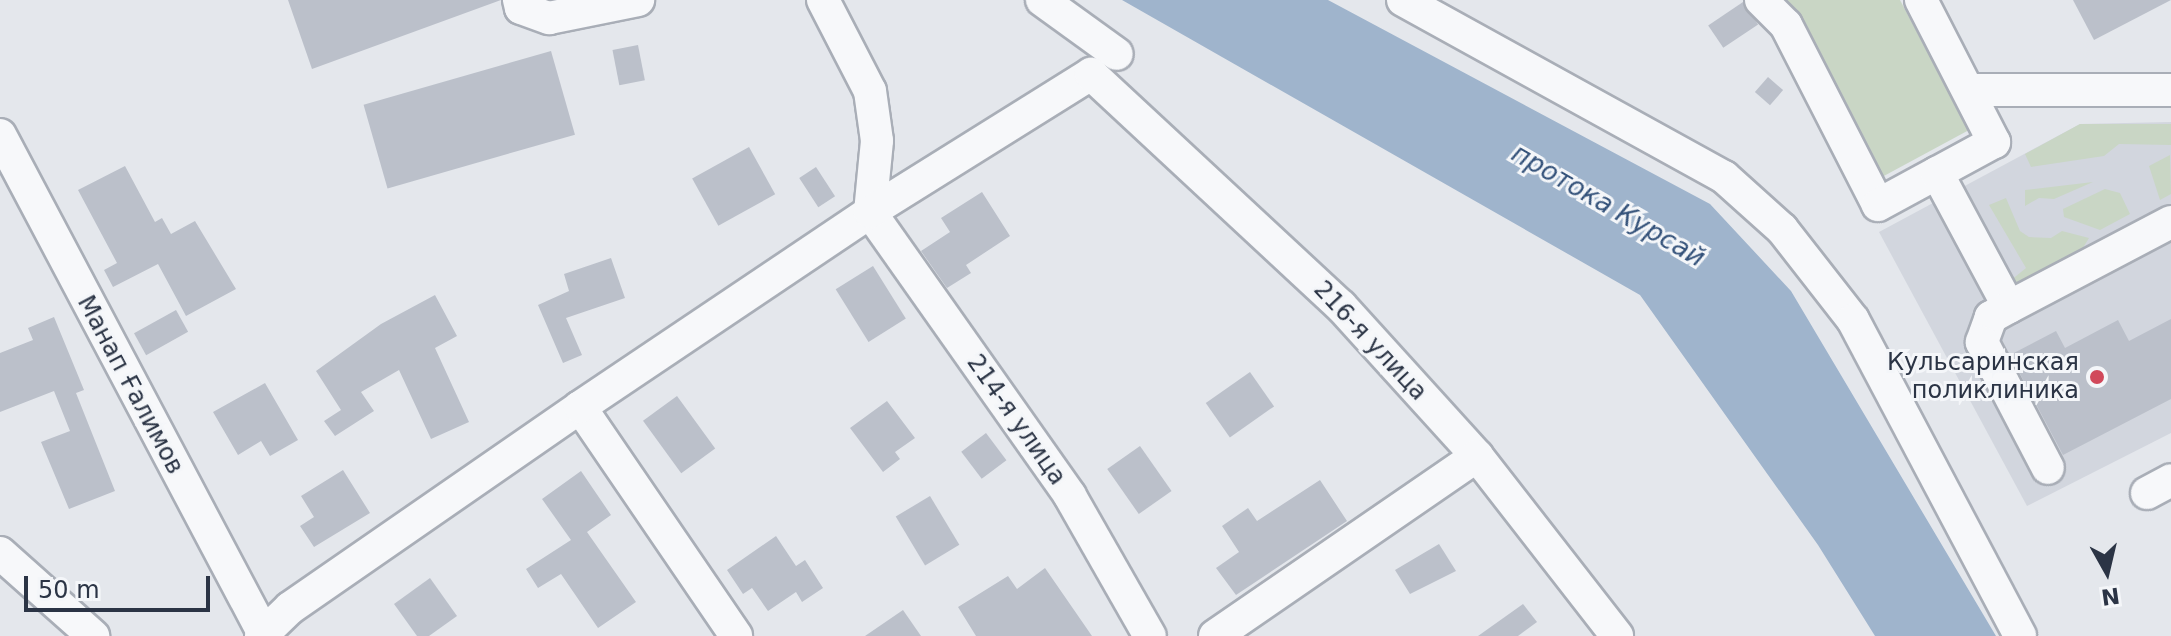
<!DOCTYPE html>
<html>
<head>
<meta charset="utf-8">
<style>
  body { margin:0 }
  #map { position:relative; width:2171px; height:636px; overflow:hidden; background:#e4e7ec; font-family:"DejaVu Sans",sans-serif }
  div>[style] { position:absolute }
  .built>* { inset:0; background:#d2d6de }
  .green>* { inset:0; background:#c9d6c5 }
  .water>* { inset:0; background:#9fb4cc }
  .building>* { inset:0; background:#bbc0ca; transform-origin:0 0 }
  .roads { filter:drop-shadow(2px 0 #a9aeb7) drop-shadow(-2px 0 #a9aeb7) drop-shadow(0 2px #a9aeb7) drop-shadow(0 -2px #a9aeb7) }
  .minor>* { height:32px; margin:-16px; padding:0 16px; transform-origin:16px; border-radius:16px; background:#f7f8fa }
  .dots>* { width:22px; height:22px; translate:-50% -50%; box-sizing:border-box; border:4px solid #f4f6f9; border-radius:50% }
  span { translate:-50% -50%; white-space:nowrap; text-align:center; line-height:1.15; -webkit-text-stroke:6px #f4f6f9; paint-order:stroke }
  .street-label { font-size:24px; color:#2b3445 }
  .poi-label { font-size:24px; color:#2b3445 }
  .right { translate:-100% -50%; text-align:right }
  .water-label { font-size:26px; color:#34527a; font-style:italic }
  .north { position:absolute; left:2067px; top:532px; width:80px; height:80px; -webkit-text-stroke:6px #f4f6f9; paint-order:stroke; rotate:172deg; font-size:22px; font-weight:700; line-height:32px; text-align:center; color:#2b3445 }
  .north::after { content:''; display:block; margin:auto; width:28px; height:36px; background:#2b3445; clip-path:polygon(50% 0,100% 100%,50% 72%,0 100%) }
  .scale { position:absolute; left:24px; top:576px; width:186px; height:36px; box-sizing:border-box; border:4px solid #2b3445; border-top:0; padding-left:10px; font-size:24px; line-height:28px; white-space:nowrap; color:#2b3445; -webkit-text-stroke:6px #f4f6f9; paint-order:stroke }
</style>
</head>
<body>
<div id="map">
  <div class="built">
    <i style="clip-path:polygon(2171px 122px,2171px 433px,2027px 506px,1879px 232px,2080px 124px)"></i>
  </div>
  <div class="green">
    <i style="clip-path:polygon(1784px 0,1900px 0,1969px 130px,1882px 177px)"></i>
    <i style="clip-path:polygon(2080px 124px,2171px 124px,2171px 145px,2119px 144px,2104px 156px,2031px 167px,2025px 154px)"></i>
    <i style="clip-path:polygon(2170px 155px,2171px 194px,2160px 200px,2149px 166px)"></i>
    <i style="clip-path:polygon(2093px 182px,2054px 199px,2039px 198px,2025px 206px,2025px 190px)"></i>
    <i style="clip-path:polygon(2105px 189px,2120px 193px,2130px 214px,2100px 230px,2064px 217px,2063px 209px)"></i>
    <i style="clip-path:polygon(2006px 198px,2020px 231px,2029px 237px,2051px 238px,2062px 231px,2089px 238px,2075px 261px,2020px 291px,2010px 281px,2026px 268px,1989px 205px)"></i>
  </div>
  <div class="water">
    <i style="clip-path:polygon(1122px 0,1328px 0,1710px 204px,1791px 291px,1996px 636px,1875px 636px,1818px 545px,1640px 295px)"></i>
  </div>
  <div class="building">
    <i style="clip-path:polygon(288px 0,501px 0,312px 69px)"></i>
    <i style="clip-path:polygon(2073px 0,2171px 0,2094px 40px)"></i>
    <i style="left:1743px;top:2px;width:27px;height:42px;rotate:56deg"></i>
    <i style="left:638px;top:45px;width:36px;height:26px;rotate:79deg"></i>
    <i style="left:551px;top:51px;width:87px;height:195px;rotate:74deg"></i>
    <i style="left:1768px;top:77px;width:20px;height:20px;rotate:41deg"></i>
    <i style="left:749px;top:147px;width:54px;height:65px;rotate:61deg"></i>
    <i style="clip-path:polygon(125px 166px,155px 222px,162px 218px,171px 234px,195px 221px,236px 289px,186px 316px,158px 264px,113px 287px,104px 270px,117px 263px,78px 190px)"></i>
    <i style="left:816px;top:167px;width:35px;height:20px;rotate:57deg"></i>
    <i style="clip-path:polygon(982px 192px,1010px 236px,966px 265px,971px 273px,947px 288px,921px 251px,950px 232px,941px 218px)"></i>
    <i style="clip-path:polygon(611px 258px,625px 298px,566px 318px,582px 355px,563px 363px,538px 305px,569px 291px,564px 274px)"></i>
    <i style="left:873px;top:266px;width:62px;height:44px;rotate:58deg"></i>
    <i style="clip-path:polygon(435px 295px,457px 336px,435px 348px,469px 422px,431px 439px,399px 370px,361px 392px,374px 411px,335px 436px,324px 421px,341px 410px,316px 371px,381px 324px)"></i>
    <i style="left:176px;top:310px;width:25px;height:48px;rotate:61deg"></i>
    <i style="clip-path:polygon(54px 317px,84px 390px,76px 393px,115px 491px,69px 509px,41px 442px,70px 431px,54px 391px,0 412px,0 353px,33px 340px,28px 328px)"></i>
    <i style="clip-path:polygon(2171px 319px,2171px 399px,2063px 455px,2010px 355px,2056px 331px,2065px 348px,2118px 320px,2129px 341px)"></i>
    <i style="left:1250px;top:372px;width:42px;height:54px;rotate:55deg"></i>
    <i style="clip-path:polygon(265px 383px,298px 440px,270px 456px,261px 441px,238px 455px,213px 412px)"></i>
    <i style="left:677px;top:396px;width:65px;height:42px;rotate:54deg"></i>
    <i style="clip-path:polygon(887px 401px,915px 438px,895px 452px,900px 459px,883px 472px,850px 428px)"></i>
    <i style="left:986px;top:433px;width:34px;height:31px;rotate:53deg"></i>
    <i style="left:1140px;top:446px;width:55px;height:40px;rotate:55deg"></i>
    <i style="clip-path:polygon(343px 470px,370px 513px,314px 547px,300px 526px,314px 517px,301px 496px)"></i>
    <i style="clip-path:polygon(581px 471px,611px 515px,587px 532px,636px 602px,598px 628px,561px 574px,538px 588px,526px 569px,571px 540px,542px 499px)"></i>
    <i style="clip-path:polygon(1320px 480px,1347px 521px,1236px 595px,1216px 568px,1239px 552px,1222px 526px,1248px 508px,1257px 521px)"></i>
    <i style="left:930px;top:496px;width:57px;height:40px;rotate:59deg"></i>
    <i style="clip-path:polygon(776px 536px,796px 566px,805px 560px,823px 588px,802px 602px,796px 592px,768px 611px,752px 588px,743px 594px,727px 570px)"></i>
    <i style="clip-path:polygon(1439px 544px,1456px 571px,1410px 594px,1395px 570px)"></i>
    <i style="clip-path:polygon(1045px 568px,1092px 636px,976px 636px,958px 607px,1008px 576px,1017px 589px)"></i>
    <i style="clip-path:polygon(430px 578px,457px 616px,429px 636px,417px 636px,394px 604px)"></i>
    <i style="clip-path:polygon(1523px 604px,1537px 622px,1518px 636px,1478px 636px)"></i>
    <i style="clip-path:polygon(903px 610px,921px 636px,865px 636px)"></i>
  </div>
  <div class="roads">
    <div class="minor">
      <i style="left:519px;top:0;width:8px;rotate:76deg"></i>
      <i style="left:521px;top:8px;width:30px;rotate:20deg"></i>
      <i style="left:549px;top:18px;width:91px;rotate:-11.4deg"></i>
      <i style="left:823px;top:0;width:102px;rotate:62.7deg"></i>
      <i style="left:870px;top:91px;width:50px;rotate:82deg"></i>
      <i style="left:877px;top:141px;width:71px;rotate:95.6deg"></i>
      <i style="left:870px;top:212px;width:347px;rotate:54.8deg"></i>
      <i style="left:1070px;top:496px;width:161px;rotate:60.3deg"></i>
      <i style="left:1042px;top:0;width:92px;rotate:35.8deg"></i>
      <i style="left:1403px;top:0;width:367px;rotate:28.9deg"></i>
      <i style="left:1724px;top:177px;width:78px;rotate:41.9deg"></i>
      <i style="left:1782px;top:229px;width:115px;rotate:52deg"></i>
      <i style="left:1853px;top:320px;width:357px;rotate:62.1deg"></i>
      <i style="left:1761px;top:0;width:35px;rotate:45deg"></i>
      <i style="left:1786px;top:25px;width:202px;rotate:62.9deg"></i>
      <i style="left:1878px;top:205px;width:67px;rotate:-28.5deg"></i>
      <i style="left:1921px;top:0;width:160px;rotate:62.8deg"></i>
      <i style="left:1994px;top:142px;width:65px;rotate:151.5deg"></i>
      <i style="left:1937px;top:173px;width:152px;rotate:61.8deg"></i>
      <i style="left:2009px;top:307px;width:183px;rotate:-27.7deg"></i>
      <i style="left:1969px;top:90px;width:202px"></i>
      <i style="left:0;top:135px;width:565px;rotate:62.12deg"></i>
      <i style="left:2009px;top:307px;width:21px;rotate:151deg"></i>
      <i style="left:1991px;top:317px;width:27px;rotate:110deg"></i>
      <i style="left:1982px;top:342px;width:142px;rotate:62.4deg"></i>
      <i style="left:580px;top:407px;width:277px;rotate:55.7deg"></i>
      <i style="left:2147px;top:493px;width:27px;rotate:-28deg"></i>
      <i style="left:0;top:553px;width:125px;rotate:41.7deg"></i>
      <i style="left:261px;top:636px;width:40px;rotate:-44deg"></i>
      <i style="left:290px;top:608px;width:353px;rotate:-34.7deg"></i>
      <i style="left:580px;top:407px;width:349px;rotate:-33.9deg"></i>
      <i style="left:870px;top:212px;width:261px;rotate:-32deg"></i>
      <i style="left:1091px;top:74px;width:341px;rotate:42.9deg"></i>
      <i style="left:1341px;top:306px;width:202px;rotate:47.8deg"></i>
      <i style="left:1477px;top:456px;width:228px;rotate:52.1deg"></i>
      <i style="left:1215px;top:636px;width:318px;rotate:-34.5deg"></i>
    </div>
  </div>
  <div class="dots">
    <i style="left:2097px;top:377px;background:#d1495b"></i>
  </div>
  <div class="street-label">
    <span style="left:1370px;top:341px;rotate:47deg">216-я улица</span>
    <span style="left:130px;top:385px;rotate:62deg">Манап Ғалимов</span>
    <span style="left:1016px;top:420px;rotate:55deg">214-я улица</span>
  </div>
  <div class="poi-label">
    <span class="right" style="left:2079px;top:377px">Кульсаринская<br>поликлиника</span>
  </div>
  <div class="water-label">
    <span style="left:1608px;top:206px;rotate:30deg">протока Курсай</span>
  </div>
  <div class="north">N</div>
  <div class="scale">50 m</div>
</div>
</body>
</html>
